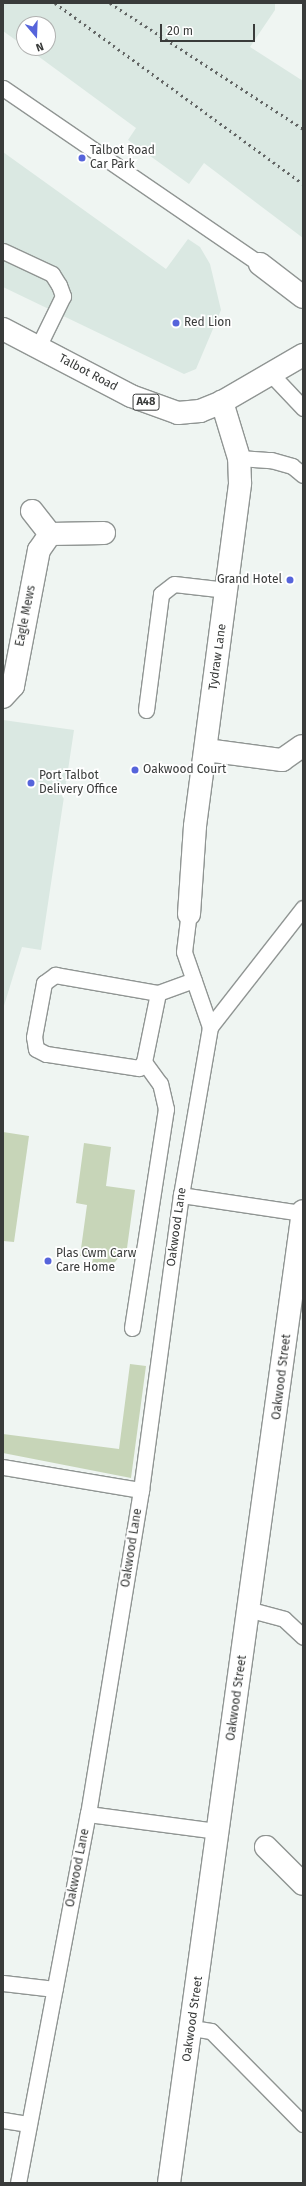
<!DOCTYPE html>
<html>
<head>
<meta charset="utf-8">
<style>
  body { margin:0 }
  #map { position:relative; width:306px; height:2186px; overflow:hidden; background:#eff5f2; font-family:"Fira Sans",sans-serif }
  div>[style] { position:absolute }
  .built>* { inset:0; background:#dae8e2 }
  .green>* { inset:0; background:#c7d5b8 }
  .roads { filter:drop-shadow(1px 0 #909593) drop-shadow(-1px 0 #909593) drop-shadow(0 1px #909593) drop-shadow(0 -1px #909593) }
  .lane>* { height:15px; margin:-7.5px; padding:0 7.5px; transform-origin:7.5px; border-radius:7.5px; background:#fff }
  .street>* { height:22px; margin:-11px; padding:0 11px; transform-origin:11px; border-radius:11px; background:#fff }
  .primary>* { height:22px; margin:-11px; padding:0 11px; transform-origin:11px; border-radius:11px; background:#fff }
  .rail>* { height:3px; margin-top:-1.5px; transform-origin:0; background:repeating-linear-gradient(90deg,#626564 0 2px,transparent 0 6px) }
  .dots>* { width:11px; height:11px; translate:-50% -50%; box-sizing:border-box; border:2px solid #fff; border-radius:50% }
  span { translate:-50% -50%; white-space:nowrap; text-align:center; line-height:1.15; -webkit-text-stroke:3.5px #fff; paint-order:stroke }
  .shield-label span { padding:1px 3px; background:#fff; border:1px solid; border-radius:3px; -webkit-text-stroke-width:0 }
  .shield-label { font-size:11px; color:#393b3a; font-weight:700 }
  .poi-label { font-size:12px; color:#393b3a }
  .left { translate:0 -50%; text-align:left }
  .right { translate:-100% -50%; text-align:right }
  .street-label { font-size:12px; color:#393b3a }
  .frame { position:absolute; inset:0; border:4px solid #393b3a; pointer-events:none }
  .north { position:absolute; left:16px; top:16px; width:40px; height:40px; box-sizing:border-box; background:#fff; border:1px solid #b0b1b0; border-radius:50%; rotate:161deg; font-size:11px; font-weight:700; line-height:16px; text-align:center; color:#393b3a }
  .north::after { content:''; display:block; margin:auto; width:14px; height:18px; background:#5664db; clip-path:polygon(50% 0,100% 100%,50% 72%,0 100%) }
  .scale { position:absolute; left:160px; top:24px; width:95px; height:18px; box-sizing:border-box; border:2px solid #393b3a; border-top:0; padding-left:5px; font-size:12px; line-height:14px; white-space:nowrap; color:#393b3a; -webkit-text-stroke:3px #fff; paint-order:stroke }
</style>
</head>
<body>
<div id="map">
  <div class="built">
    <i style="clip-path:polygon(3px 3px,275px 3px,275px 10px,250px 47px,303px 81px,303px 238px,204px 163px,189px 184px,128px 140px,136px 128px,27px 48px,48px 48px,48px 24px,24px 24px,24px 46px,3px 31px)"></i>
    <i style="clip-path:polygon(3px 152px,166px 269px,188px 239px,200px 247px,210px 264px,221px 310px,196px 369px,184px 374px,3px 287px)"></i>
    <i style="clip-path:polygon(3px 720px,74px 730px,41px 950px,22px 947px,3px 1009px)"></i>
  </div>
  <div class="green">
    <i style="clip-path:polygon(3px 1132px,29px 1136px,14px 1242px,3px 1241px)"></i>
    <i style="clip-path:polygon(84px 1143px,111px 1147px,106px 1186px,135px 1190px,127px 1248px,115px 1262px,92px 1264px,93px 1258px,80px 1256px,87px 1205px,76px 1203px)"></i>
    <i style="clip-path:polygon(130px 1364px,146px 1366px,131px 1478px,3px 1453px,3px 1434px,119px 1449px)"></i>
  </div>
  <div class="roads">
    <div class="lane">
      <i style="left:3px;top:88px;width:311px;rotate:34.4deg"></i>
      <i style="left:3px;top:251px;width:54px;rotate:25.1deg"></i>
      <i style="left:52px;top:274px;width:13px;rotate:58deg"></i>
      <i style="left:59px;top:285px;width:12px;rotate:70deg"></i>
      <i style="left:63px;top:296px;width:57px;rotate:116.1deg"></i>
      <i style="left:271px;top:374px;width:47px;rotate:46.7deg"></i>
      <i style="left:239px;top:458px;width:32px;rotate:4deg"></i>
      <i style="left:271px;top:460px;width:22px;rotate:16deg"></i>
      <i style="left:292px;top:466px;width:14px;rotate:39deg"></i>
      <i style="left:146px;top:710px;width:117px;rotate:-82.6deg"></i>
      <i style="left:161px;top:594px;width:16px;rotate:-38deg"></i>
      <i style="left:174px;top:584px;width:53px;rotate:6.5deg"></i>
      <i style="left:158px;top:993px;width:70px;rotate:101.5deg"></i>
      <i style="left:144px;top:1062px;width:8px;rotate:130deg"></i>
      <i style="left:139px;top:1068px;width:94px;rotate:-171.4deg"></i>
      <i style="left:46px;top:1054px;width:11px;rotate:-153deg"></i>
      <i style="left:36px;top:1049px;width:12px;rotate:-99deg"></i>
      <i style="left:34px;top:1037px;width:55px;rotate:-79.5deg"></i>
      <i style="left:44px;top:983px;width:14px;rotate:-36deg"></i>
      <i style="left:55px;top:975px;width:105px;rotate:9.9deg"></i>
      <i style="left:158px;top:993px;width:38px;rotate:-20deg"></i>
      <i style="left:210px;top:1027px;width:151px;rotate:-52deg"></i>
      <i style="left:181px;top:1195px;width:122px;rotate:8.5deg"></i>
      <i style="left:132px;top:1328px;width:222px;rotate:-81.2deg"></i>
      <i style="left:166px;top:1109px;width:26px;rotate:-103deg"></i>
      <i style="left:160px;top:1084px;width:27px;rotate:-126deg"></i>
      <i style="left:3px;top:1467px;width:140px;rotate:9.5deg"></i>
      <i style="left:251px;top:1610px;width:34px;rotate:15deg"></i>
      <i style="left:284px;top:1619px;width:26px;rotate:43deg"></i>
      <i style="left:88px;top:1814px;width:131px;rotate:7.5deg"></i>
      <i style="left:3px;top:1983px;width:52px;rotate:6.6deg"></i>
      <i style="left:192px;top:2028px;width:19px;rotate:9deg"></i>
      <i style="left:211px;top:2031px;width:131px;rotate:45.3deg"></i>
      <i style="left:3px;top:2120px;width:26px;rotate:9deg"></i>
      <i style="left:18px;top:2183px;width:376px;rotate:-79.3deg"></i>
      <i style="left:88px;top:1814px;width:328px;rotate:-80.7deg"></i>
      <i style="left:141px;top:1490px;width:298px;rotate:-82.3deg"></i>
      <i style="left:181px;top:1195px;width:170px;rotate:-80.2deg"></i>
      <i style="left:210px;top:1027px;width:79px;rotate:-109.1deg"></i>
      <i style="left:184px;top:952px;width:38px;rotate:-83deg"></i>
    </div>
    <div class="street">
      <i style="left:260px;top:264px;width:54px;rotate:37.5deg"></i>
      <i style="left:32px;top:511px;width:29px;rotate:52deg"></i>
      <i style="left:3px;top:697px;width:15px;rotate:-48deg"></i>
      <i style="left:13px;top:686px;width:138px;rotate:-79.2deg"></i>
      <i style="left:39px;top:550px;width:19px;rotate:-55deg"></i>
      <i style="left:50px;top:534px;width:54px;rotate:-1.1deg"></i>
      <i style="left:206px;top:750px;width:77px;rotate:7.5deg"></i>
      <i style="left:282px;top:760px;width:24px;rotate:-35deg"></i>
      <i style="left:189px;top:914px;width:88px;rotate:-86.1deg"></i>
      <i style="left:195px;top:826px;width:346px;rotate:-82.5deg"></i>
      <i style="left:240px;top:483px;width:25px;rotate:-92deg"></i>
      <i style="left:239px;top:458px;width:59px;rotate:-106.9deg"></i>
      <i style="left:266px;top:1847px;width:52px;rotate:45deg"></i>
      <i style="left:169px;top:2183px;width:981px;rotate:-82.15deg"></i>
    </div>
    <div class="primary">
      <i style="left:3px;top:329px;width:144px;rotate:27.6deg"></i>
      <i style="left:131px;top:396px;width:50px;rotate:19.9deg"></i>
      <i style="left:178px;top:413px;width:22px;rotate:-5deg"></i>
      <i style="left:200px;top:411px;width:24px;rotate:-22deg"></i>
      <i style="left:222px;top:402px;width:94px;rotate:-30.1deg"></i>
    </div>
  </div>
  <div class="rail">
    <i style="left:55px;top:3px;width:307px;rotate:36.1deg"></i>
    <i style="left:110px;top:3px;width:230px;rotate:33.1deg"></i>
  </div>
  <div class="dots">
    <i style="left:82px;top:158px;background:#5664db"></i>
    <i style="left:176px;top:323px;background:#5664db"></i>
    <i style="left:290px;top:580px;background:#5664db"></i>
    <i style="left:135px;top:770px;background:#5664db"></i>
    <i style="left:31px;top:783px;background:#5664db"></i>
    <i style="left:48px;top:1261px;background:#5664db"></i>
  </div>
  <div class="shield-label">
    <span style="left:146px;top:402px">A48</span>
  </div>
  <div class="poi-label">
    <span class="left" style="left:90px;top:158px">Talbot Road<br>Car Park</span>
    <span class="left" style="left:184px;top:323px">Red Lion</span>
    <span class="right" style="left:282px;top:580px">Grand Hotel</span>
    <span class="left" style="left:143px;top:770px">Oakwood Court</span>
    <span class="left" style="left:39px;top:783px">Port Talbot<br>Delivery Office</span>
    <span class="left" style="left:56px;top:1261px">Plas Cwm Carw<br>Care Home</span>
  </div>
  <div class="street-label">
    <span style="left:88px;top:373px;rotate:28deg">Talbot Road</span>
    <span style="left:26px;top:616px;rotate:-79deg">Eagle Mews</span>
    <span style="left:218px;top:657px;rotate:-82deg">Tydraw Lane</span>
    <span style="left:177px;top:1227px;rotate:-82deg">Oakwood Lane</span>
    <span style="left:282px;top:1377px;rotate:-83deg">Oakwood Street</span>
    <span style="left:132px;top:1548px;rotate:-81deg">Oakwood Lane</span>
    <span style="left:237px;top:1698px;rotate:-82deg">Oakwood Street</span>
    <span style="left:78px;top:1868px;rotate:-79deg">Oakwood Lane</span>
    <span style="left:193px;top:2019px;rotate:-82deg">Oakwood Street</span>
  </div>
  <div class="frame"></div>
  <div class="north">N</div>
  <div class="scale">20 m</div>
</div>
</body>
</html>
